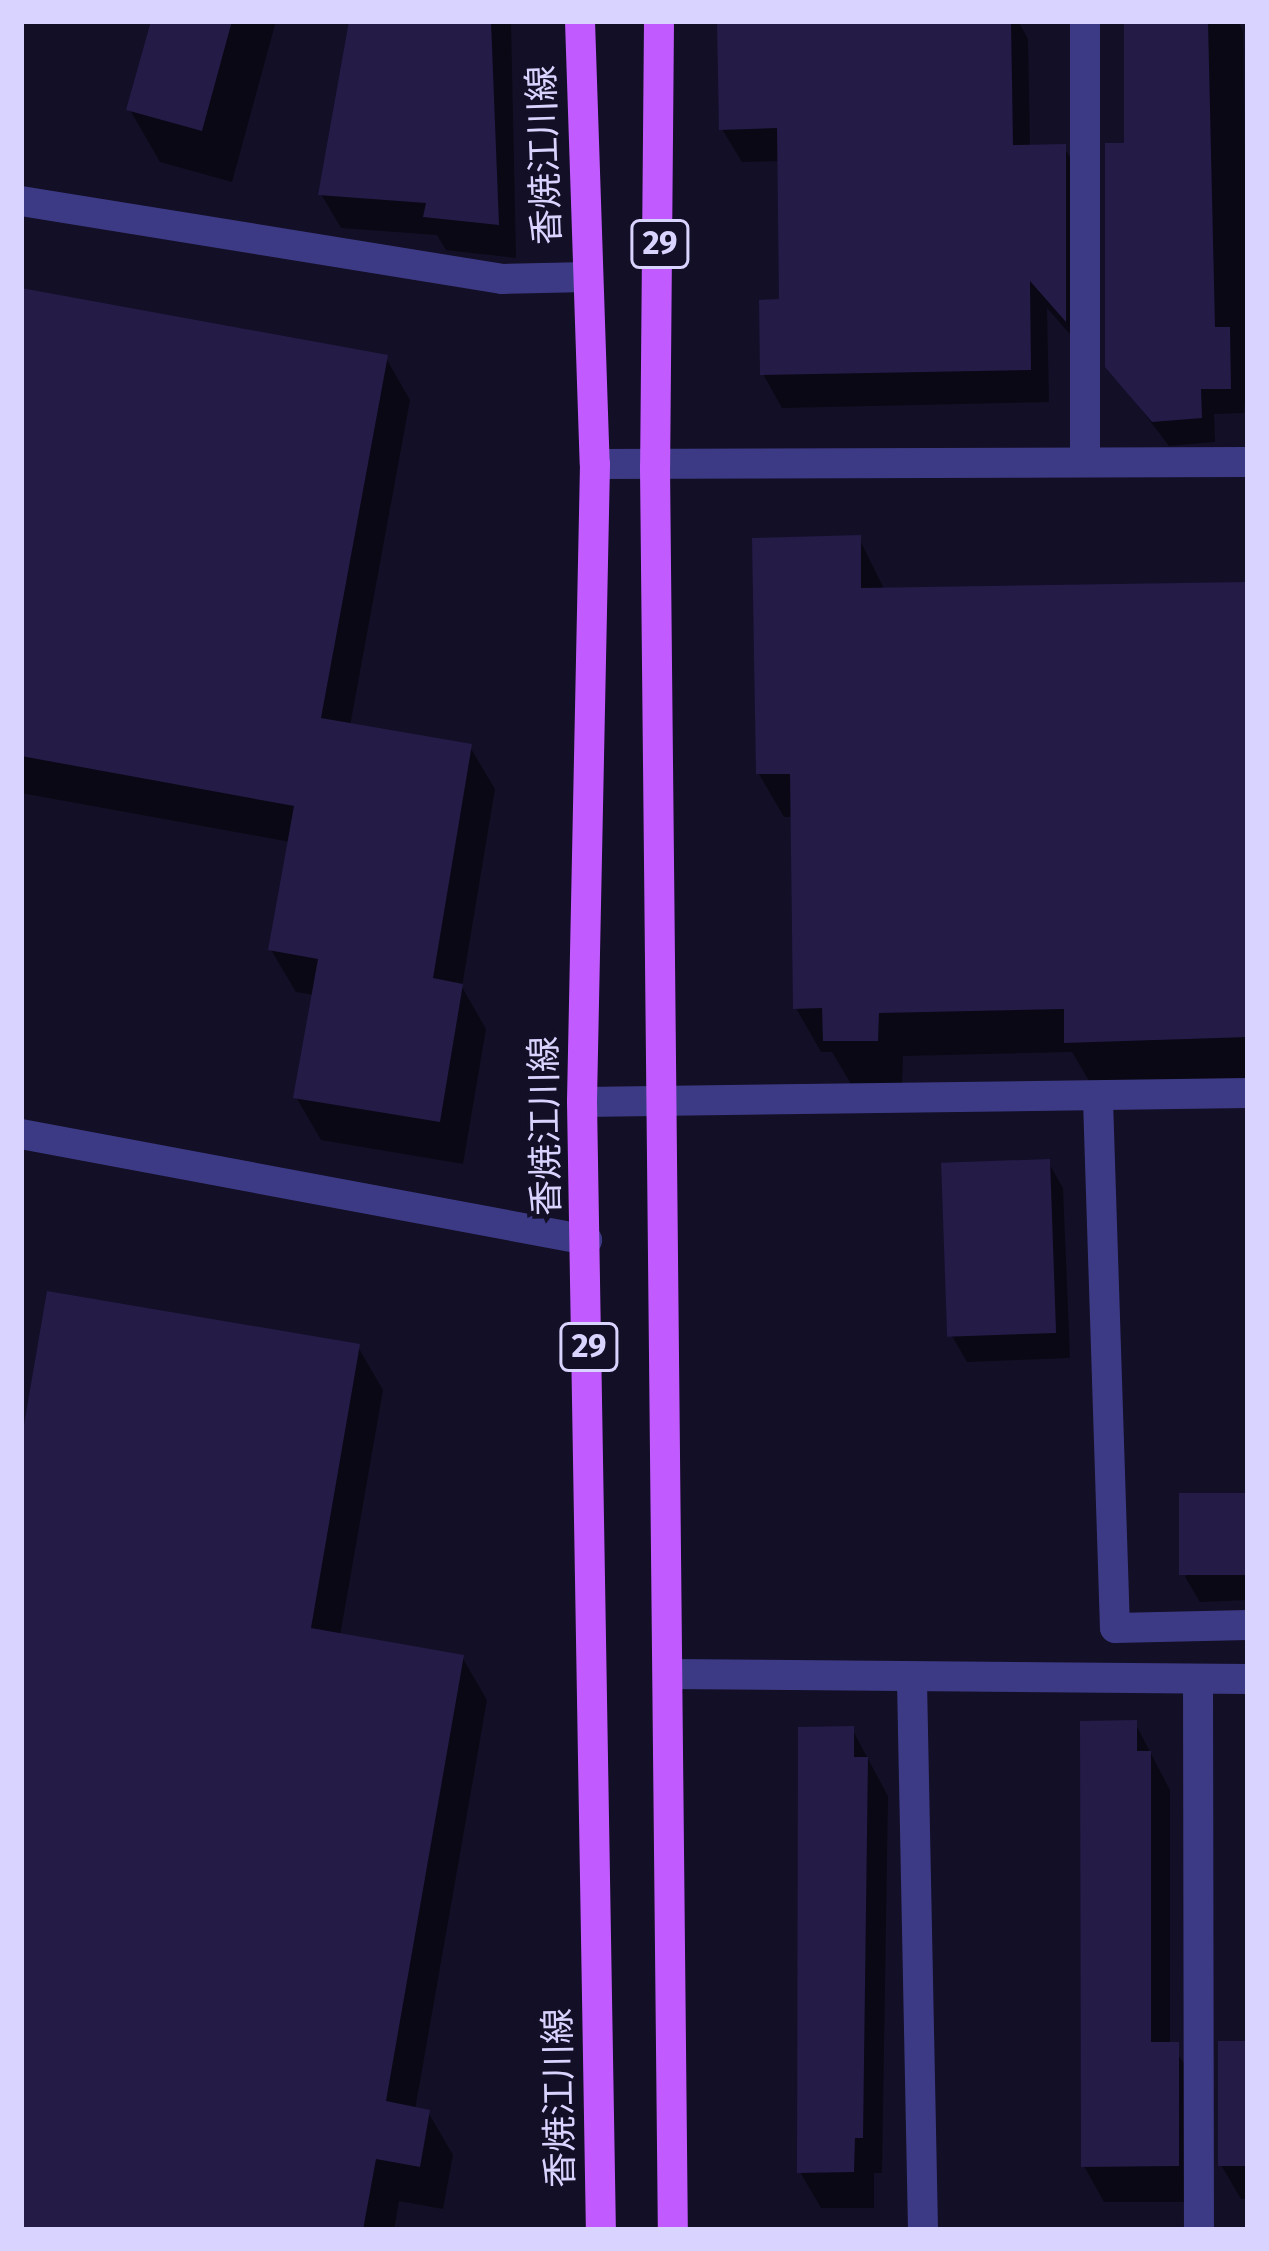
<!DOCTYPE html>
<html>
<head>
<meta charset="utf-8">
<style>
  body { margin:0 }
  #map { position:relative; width:1269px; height:2251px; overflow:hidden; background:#130f26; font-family:"Fira Sans","Noto Sans JP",sans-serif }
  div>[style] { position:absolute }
  .shadow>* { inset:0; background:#0007 }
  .building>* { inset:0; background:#241b47; transform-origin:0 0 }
  .minor>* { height:30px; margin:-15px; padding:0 15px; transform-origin:15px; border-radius:15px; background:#3d3a85 }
  .primary>* { height:30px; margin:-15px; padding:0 15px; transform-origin:15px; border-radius:15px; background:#c25bff }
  span { translate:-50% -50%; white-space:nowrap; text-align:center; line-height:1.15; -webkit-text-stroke:9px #130f26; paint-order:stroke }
  .shield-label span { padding:3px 9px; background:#130f26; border:3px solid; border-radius:9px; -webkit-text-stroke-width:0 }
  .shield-label { font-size:33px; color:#d9d4ff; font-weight:700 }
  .street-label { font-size:36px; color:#d9d4ff }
  .frame { position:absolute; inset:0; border:24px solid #d9d4ff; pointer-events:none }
</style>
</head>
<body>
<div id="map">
  <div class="shadow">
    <i style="clip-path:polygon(154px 21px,276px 21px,232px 182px,160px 162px,130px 110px)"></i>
    <i style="clip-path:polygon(352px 21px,511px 21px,516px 258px,446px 250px,437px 235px,341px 228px,321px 194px)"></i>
    <i style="clip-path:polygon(720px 21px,1018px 21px,1028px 39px,1030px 148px,1064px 147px,1083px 180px,1083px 349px,1047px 308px,1049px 402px,782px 408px,763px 374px,782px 302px,780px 161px,742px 162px,722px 129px)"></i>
    <i style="clip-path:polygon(1138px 21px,1238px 21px,1243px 31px,1248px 369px,1244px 413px,1214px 414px,1215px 442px,1169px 446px,1108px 366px)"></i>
    <i style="clip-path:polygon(21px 291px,386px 358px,410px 400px,350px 726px,470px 747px,495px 789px,462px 987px,486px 1029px,463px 1164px,321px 1140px,296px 1097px,314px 995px,296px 992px,271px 950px,291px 842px,21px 793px)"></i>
    <i style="clip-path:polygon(859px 538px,885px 591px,1248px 585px,1248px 1081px,1092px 1086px,1072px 1052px,903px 1056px,902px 1084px,851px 1084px,832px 1052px,821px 1052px,796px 1008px,793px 817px,784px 817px,759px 774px)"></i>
    <i style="clip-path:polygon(1048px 1162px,1063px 1188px,1070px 1358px,967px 1362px,952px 1336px)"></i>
    <i style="clip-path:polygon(358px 1347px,383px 1390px,340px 1636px,462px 1657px,487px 1700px,415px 2110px,428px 2112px,453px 2155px,443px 2209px,399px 2201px,394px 2230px,21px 2230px,21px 1459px)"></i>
    <i style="clip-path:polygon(1248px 1496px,1248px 1600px,1200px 1602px,1185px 1577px)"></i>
    <i style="clip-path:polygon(1135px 1723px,1170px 1790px,1170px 2045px,1198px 2081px,1199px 2202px,1104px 2202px,1084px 2166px)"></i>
    <i style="clip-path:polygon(852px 1729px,888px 1796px,882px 2173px,874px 2173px,874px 2208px,821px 2208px,800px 2172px)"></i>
    <i style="clip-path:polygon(1248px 2044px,1248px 2199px,1241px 2199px,1221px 2165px)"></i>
  </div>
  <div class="building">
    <i style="clip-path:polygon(151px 21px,232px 21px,202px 131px,126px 110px)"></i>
    <i style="clip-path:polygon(349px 21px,491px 21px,499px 225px,423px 217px,426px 203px,318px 195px)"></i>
    <i style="clip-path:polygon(717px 21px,1011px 21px,1013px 145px,1066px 144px,1066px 322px,1030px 281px,1031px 370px,760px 375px,759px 300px,779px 299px,777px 128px,719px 130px)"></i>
    <i style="clip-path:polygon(1124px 21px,1208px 21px,1215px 327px,1230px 327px,1231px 389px,1201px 389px,1202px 418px,1152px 422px,1105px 367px,1105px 143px,1124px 143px)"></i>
    <i style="clip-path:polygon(21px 288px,388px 355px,321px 718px,472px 744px,433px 978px,463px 984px,440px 1122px,293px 1098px,318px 959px,268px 950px,294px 806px,21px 756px)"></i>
    <i style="clip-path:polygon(861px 535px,861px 588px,1248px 582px,1248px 1037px,1064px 1043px,1064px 1009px,879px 1013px,878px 1041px,823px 1041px,822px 1008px,793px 1009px,790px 774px,756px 774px,752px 538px)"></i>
    <i style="left:1050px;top:1159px;width:174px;height:109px;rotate:88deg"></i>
    <i style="clip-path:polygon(47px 1291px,360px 1344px,311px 1628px,464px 1655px,386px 2101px,430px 2110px,420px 2167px,376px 2159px,363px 2230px,21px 2230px,21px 1442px)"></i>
    <i style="left:1248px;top:1493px;width:82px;height:69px;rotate:90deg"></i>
    <i style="clip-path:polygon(1137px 1720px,1137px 1751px,1151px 1751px,1151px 2042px,1179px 2042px,1179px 2166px,1081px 2167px,1080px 1721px)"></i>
    <i style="clip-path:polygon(854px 1726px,854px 1757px,868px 1757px,863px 2138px,855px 2138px,854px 2172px,797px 2173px,798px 1727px)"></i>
    <i style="left:1248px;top:2041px;width:125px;height:30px;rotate:90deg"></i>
  </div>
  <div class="minor">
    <i style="left:21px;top:201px;width:487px;rotate:9.2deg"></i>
    <i style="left:502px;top:279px;width:86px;rotate:-1.3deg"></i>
    <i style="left:1085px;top:461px;width:440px;rotate:-90deg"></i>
    <i style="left:595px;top:464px;width:653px;rotate:-0.18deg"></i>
    <i style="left:1098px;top:1100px;width:528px;rotate:88.16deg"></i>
    <i style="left:1115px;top:1628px;width:133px;rotate:-1.3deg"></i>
    <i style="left:582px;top:1102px;width:666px;rotate:-0.77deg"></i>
    <i style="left:21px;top:1134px;width:576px;rotate:10.61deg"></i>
    <i style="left:668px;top:1674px;width:580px;rotate:0.49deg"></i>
    <i style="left:1198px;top:1679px;width:551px;rotate:89.9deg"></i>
    <i style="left:912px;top:1681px;width:549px;rotate:88.85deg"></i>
  </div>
  <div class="primary">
    <i style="left:580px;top:21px;width:443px;rotate:88.1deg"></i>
    <i style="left:595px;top:464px;width:638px;rotate:91.17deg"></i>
    <i style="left:582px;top:1102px;width:1128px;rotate:89.04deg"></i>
    <i style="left:659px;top:21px;width:446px;rotate:90.5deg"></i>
    <i style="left:655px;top:467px;width:1763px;rotate:89.42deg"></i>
  </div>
  <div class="shield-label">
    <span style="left:660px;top:244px">29</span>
    <span style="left:589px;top:1347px">29</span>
  </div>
  <div class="street-label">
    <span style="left:545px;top:155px;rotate:-92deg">香焼江川線</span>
    <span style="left:546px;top:1126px;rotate:-91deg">香焼江川線</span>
    <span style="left:560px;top:2098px;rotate:-91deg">香焼江川線</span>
  </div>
  <div class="frame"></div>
</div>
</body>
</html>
